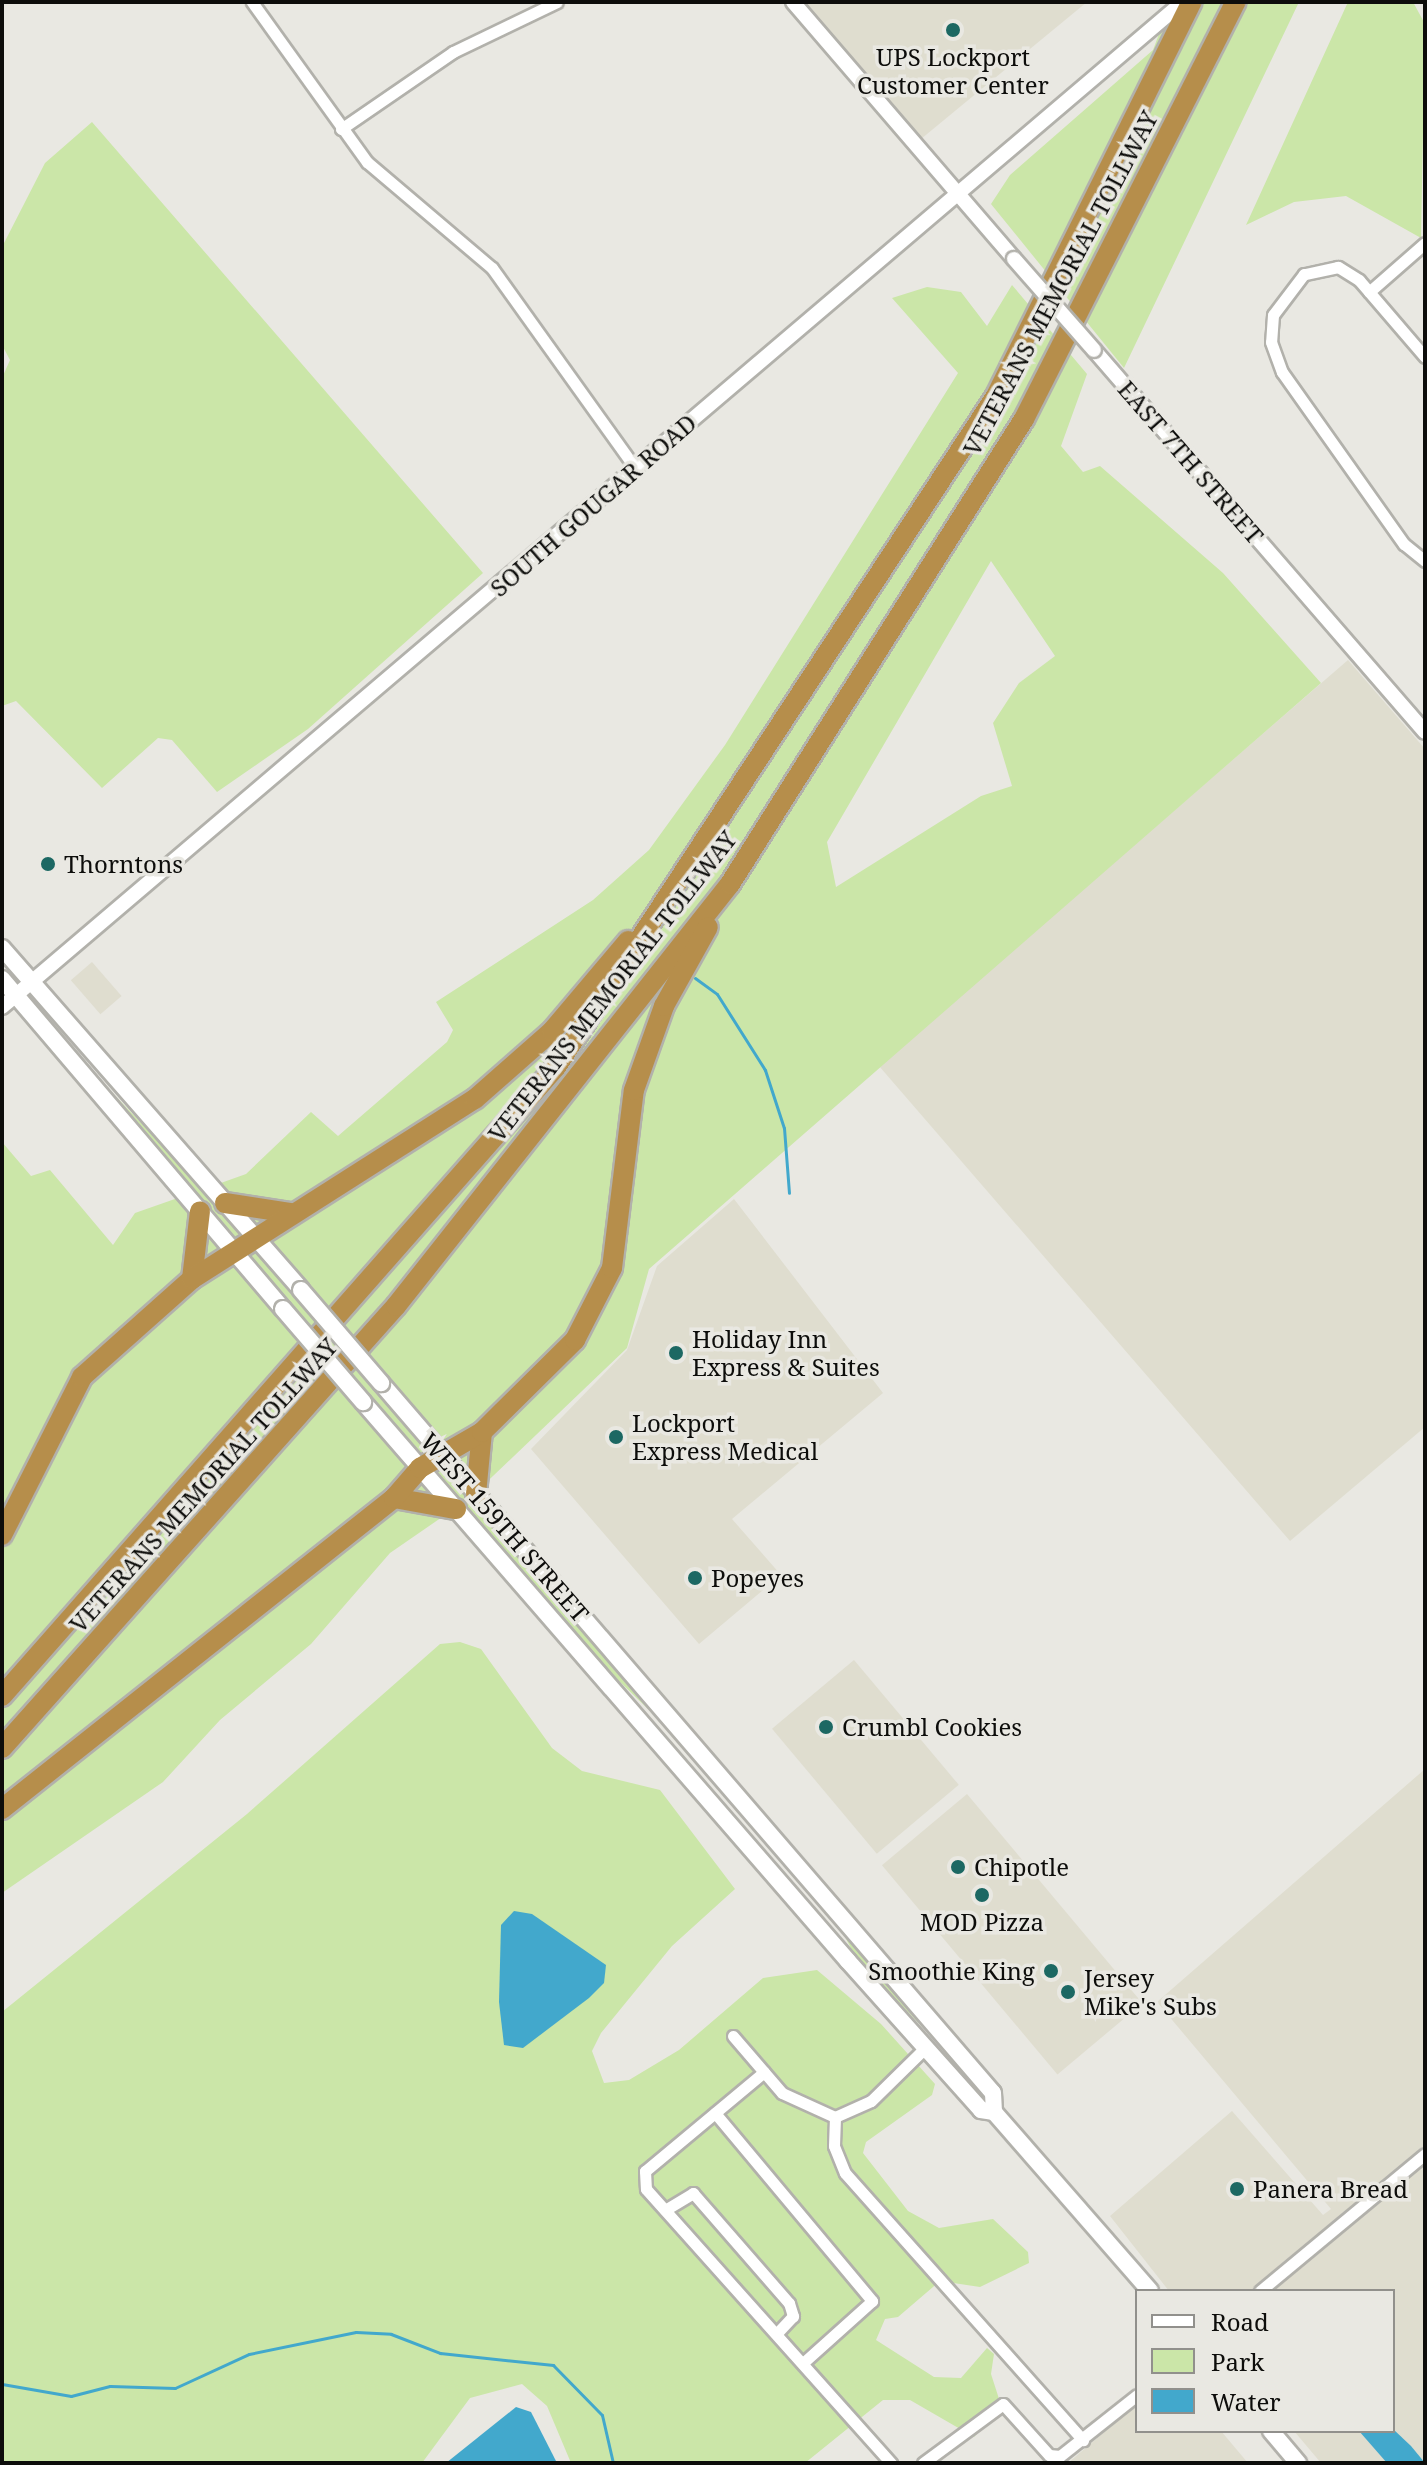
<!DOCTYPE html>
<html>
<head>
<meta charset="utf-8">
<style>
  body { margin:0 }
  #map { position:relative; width:1427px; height:2465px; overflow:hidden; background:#e9e8e2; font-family:"Noto Serif",serif }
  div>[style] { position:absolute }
  .built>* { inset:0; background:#dfddcf; transform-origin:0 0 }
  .green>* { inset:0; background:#cbe6a8 }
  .water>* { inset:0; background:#42a8cc }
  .stream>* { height:3px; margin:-1.5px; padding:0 1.5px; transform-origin:1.5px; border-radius:1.5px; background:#42a8cc }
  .roads { filter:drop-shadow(2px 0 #b2b1ab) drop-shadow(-2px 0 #b2b1ab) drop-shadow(0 2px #b2b1ab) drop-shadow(0 -2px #b2b1ab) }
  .minor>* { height:11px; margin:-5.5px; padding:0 5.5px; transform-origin:5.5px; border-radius:5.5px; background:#fff }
  .tertiary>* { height:14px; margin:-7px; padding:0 7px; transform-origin:7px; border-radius:7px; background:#fff }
  .secondary>* { height:16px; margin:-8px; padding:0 8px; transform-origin:8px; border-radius:8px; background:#fff }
  .motorway>* { height:20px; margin:-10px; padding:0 10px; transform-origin:10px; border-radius:10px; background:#b68e4b }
  .bridges { filter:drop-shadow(2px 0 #b2b1ab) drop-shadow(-2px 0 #b2b1ab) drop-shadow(0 2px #b2b1ab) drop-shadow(0 -2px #b2b1ab) }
  .tertiary-bridge>* { height:14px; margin:-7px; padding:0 7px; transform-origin:7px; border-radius:7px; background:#fff }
  .secondary-bridge>* { height:16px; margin:-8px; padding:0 8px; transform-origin:8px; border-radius:8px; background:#fff }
  .dots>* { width:22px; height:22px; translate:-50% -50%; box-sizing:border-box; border:4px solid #e9e8e2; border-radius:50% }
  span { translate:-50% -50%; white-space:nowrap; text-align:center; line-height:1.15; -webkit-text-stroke:7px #e9e8e2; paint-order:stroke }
  .poi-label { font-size:24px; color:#0d0d0b }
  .left { translate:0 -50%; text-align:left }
  .right { translate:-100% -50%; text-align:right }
  .street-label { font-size:24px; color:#0d0d0b }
  .frame { position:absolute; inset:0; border:4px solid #0d0d0b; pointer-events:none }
  .legend { position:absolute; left:1135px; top:2289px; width:260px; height:144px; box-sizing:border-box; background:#e9e8e2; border:2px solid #91908c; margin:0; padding:10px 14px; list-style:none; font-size:24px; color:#0d0d0b }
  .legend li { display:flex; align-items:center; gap:16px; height:40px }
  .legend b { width:40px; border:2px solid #91908c }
</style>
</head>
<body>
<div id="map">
  <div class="built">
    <i style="clip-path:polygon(804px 2px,1087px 2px,921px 139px)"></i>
    <i style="clip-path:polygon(1348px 660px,1425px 749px,1425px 1427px,1290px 1541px,879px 1066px)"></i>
    <i style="left:92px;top:962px;width:45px;height:28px;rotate:49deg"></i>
    <i style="clip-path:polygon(734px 1199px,883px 1393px,732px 1519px,781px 1575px,699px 1644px,531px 1449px,627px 1350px,657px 1266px)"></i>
    <i style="left:854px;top:1660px;width:163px;height:107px;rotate:50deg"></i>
    <i style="clip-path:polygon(1425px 1769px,1425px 2463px,1321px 2463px,1294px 2431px,1393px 2431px,1393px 2291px,1169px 2291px,1110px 2216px,1232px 2111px,1323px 2215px,1331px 2209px,1157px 2002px)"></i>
    <i style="left:967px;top:1794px;width:273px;height:111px;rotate:50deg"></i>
    <i style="clip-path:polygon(1137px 2404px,1137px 2431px,1221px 2431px,1248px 2463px,1068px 2463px)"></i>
  </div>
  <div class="green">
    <i style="clip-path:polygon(1171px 2px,1299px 2px,1124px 368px,991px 204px,1010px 175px,1153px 50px)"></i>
    <i style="clip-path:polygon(1348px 2px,1413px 2px,1425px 24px,1421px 238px,1346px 196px,1294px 202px,1246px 225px)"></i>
    <i style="clip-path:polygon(92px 122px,483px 573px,308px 729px,217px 792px,172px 740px,158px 738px,102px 788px,16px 701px,2px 706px,2px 378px,10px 360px,2px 345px,2px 247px,45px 163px)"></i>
    <i style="clip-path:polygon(evenodd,1012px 285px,1087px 374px,1061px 446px,1083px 472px,1100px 466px,1223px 573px,1321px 683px,649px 1269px,627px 1348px,471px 1497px,679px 1739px,586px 1649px,461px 1504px,390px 1553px,311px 1644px,220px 1720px,163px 1782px,2px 1893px,2px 1142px,31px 1176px,50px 1170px,113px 1245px,135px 1213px,192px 1193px,105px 1085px,204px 1189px,246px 1174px,311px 1112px,338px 1136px,447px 1042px,453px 1030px,436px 1002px,593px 900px,649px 850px,725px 745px,958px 373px,892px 298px,927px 287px,961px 292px,987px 326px,1012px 285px,991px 561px,1055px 656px,1019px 683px,993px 723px,1012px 786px,981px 796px,836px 887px,827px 842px,991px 561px)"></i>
    <i style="clip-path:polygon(460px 1642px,481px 1649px,552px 1748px,582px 1771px,660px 1790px,735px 1889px,672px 1946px,601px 2033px,592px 2051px,604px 2083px,629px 2080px,679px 2050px,763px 1978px,817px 1970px,881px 2024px,935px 2084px,932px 2095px,866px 2142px,863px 2153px,908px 2211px,939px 2228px,993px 2219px,1028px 2252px,1029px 2263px,980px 2287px,940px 2281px,898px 2317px,885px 2319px,876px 2340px,934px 2377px,961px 2378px,987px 2348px,994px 2354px,991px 2374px,1001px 2405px,974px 2437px,910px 2400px,883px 2400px,805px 2463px,571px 2463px,547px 2406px,522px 2384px,470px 2398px,422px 2463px,2px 2463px,2px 2012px,247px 1814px,440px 1644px)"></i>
    <i style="clip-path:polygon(842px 1931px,843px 1930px,930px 2035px,856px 1958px)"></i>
  </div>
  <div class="water">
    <i style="clip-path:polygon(514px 1911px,532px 1914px,606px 1965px,604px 1983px,589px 1998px,523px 2048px,504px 2045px,499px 2002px,501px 1925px)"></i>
    <i style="clip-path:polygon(516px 2407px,531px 2412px,557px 2463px,446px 2463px)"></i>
    <i style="clip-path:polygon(1393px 2429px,1411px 2446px,1425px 2463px,1387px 2463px,1359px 2431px)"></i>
  </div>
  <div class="stream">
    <i style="left:695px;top:978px;width:27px;rotate:36deg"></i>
    <i style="left:717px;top:994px;width:90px;rotate:57.7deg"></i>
    <i style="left:765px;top:1070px;width:61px;rotate:71.9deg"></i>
    <i style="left:784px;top:1128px;width:65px;rotate:85.6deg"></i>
    <i style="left:2px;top:2384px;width:70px;rotate:9.9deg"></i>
    <i style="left:71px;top:2396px;width:40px;rotate:-14.4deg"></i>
    <i style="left:110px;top:2386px;width:65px;rotate:1.8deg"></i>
    <i style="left:175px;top:2388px;width:81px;rotate:-24.7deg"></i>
    <i style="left:249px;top:2354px;width:109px;rotate:-11.6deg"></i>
    <i style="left:356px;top:2332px;width:35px;rotate:3deg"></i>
    <i style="left:391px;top:2334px;width:53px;rotate:21.2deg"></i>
    <i style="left:440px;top:2353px;width:114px;rotate:6.1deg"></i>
    <i style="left:553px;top:2365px;width:70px;rotate:45.6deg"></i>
    <i style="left:602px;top:2415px;width:49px;rotate:77.1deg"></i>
  </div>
  <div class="roads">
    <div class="minor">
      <i style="left:252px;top:2px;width:197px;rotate:54.3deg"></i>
      <i style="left:367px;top:162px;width:164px;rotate:40.3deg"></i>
      <i style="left:492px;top:268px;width:246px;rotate:54.4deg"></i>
      <i style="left:341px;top:129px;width:136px;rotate:-34.5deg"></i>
      <i style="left:453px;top:52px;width:115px;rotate:-25.7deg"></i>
      <i style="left:1369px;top:292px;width:74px;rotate:-41.2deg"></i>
      <i style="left:1425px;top:357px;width:101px;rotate:-130.6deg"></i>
      <i style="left:1359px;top:280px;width:25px;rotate:-148deg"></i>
      <i style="left:1338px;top:267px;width:35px;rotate:168deg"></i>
      <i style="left:1304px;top:274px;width:51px;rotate:127.1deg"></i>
      <i style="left:1273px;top:315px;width:27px;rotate:94deg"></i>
      <i style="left:1271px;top:342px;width:32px;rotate:70deg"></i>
      <i style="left:1282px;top:372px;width:211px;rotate:54.7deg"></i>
      <i style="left:1404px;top:544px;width:27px;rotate:39deg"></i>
      <i style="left:733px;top:2036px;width:75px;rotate:49.3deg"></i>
      <i style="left:782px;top:2093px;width:58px;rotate:24.4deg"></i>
      <i style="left:835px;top:2117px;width:29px;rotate:92deg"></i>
      <i style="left:834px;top:2146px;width:29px;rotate:68deg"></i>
      <i style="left:845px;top:2173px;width:358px;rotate:48.3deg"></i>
      <i style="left:764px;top:2072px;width:155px;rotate:140.2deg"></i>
      <i style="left:645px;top:2171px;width:18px;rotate:87deg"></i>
      <i style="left:646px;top:2189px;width:368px;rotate:48.2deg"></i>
      <i style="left:715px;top:2113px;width:245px;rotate:50.1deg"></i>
      <i style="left:872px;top:2301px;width:91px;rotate:138.1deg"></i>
      <i style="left:835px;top:2117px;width:39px;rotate:-24deg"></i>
      <i style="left:871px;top:2101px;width:76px;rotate:-44.5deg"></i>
      <i style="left:665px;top:2210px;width:33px;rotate:-31deg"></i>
      <i style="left:693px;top:2193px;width:146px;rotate:48.9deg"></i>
      <i style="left:789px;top:2303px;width:14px;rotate:73deg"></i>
      <i style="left:793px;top:2316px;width:22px;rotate:133deg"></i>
      <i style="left:1260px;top:2291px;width:214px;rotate:-39.7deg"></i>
      <i style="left:923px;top:2463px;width:99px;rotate:-36.4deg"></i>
      <i style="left:1003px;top:2404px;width:69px;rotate:48deg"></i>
      <i style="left:1049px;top:2455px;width:11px;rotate:5deg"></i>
      <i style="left:1060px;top:2456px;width:98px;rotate:-38.4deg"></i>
    </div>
    <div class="tertiary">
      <i style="left:793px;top:2px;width:339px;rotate:49.3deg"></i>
      <i style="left:1094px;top:350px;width:505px;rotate:49.09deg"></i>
      <i style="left:2px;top:1007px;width:1551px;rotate:-40.4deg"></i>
    </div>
    <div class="secondary">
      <i style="left:2px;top:948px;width:454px;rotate:48.8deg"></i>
      <i style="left:2px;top:979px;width:433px;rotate:49.6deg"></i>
      <i style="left:381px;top:1383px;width:937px;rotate:49.24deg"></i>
      <i style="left:993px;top:2093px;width:19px;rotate:87deg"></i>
      <i style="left:994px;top:2112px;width:237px;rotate:48.9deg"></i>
      <i style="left:363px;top:1402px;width:740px;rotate:49.05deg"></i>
      <i style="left:848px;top:1961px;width:200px;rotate:48.2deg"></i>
      <i style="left:981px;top:2110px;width:13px;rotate:9deg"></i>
      <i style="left:1271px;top:2431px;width:42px;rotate:49.8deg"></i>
    </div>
    <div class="motorway">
      <i style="left:225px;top:1203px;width:67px;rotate:8.6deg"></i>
      <i style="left:192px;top:1279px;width:68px;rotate:-83.3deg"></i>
      <i style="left:476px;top:1494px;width:62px;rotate:-84.5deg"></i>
      <i style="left:394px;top:1498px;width:63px;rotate:10.1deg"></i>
      <i style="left:2px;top:1535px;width:177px;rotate:-63.1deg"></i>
      <i style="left:82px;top:1377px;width:147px;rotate:-41.7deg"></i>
      <i style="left:192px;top:1279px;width:335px;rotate:-32.5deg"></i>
      <i style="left:475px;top:1099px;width:103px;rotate:-41.4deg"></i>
      <i style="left:552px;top:1031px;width:118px;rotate:-49.8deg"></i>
      <i style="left:2px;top:1696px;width:838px;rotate:-48.63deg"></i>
      <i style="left:556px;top:1067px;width:802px;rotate:-56.75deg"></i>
      <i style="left:996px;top:396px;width:440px;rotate:-63.6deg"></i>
      <i style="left:2px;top:1748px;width:592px;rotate:-48.29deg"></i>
      <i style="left:396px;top:1306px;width:538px;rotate:-51.64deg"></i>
      <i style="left:730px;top:884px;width:550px;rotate:-57.7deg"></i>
      <i style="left:1024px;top:419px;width:468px;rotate:-63.1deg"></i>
      <i style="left:2px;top:1809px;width:500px;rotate:-38.43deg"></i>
      <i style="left:394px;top:1498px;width:40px;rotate:-49deg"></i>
      <i style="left:420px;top:1468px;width:72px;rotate:-30.1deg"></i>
      <i style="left:482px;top:1432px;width:131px;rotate:-44.7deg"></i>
      <i style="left:575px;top:1340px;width:81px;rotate:-62.8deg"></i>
      <i style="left:612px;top:1268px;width:179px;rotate:-83deg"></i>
      <i style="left:634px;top:1090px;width:89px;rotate:-70.3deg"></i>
      <i style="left:664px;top:1006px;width:90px;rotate:-60.9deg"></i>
    </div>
  </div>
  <div class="bridges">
    <div class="tertiary-bridge">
      <i style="left:1014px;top:259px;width:121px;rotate:48.7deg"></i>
    </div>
    <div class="secondary-bridge">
      <i style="left:301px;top:1290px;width:123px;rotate:49.3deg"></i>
      <i style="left:283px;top:1309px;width:123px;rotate:49.3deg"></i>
    </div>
  </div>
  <div class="dots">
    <i style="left:953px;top:30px;background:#1c6863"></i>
    <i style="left:48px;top:864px;background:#1c6863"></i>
    <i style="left:676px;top:1353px;background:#1c6863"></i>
    <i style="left:616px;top:1437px;background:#1c6863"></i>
    <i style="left:695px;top:1578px;background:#1c6863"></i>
    <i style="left:826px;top:1727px;background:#1c6863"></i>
    <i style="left:958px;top:1867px;background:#1c6863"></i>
    <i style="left:982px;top:1895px;background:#1c6863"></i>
    <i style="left:1051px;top:1971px;background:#1c6863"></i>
    <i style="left:1068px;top:1992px;background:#1c6863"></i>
    <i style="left:1237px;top:2189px;background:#1c6863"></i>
  </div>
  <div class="poi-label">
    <span style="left:953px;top:71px">UPS Lockport<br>Customer Center</span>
    <span class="left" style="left:64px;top:864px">Thorntons</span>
    <span class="left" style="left:692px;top:1353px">Holiday Inn<br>Express &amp; Suites</span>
    <span class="left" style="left:632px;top:1437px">Lockport<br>Express Medical</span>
    <span class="left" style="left:711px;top:1578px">Popeyes</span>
    <span class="left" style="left:842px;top:1727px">Crumbl Cookies</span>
    <span class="left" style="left:974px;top:1867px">Chipotle</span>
    <span style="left:982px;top:1922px">MOD Pizza</span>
    <span class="right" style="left:1035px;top:1971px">Smoothie King</span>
    <span class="left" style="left:1084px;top:1992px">Jersey<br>Mike's Subs</span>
    <span class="left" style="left:1253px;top:2189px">Panera Bread</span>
  </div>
  <div class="street-label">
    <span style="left:1060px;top:283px;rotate:-62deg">VETERANS MEMORIAL TOLLWAY</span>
    <span style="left:1191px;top:462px;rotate:49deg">EAST 7TH STREET</span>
    <span style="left:593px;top:505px;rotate:-41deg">SOUTH GOUGAR ROAD</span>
    <span style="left:612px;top:986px;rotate:-52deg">VETERANS MEMORIAL TOLLWAY</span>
    <span style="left:203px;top:1485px;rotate:-48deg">VETERANS MEMORIAL TOLLWAY</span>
    <span style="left:505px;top:1527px;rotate:49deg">WEST 159TH STREET</span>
  </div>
  <div class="frame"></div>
  <ul class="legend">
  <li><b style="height:10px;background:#fff"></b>Road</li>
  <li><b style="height:22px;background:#cbe6a8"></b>Park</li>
  <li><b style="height:22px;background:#42a8cc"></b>Water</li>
  </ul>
</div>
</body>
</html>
